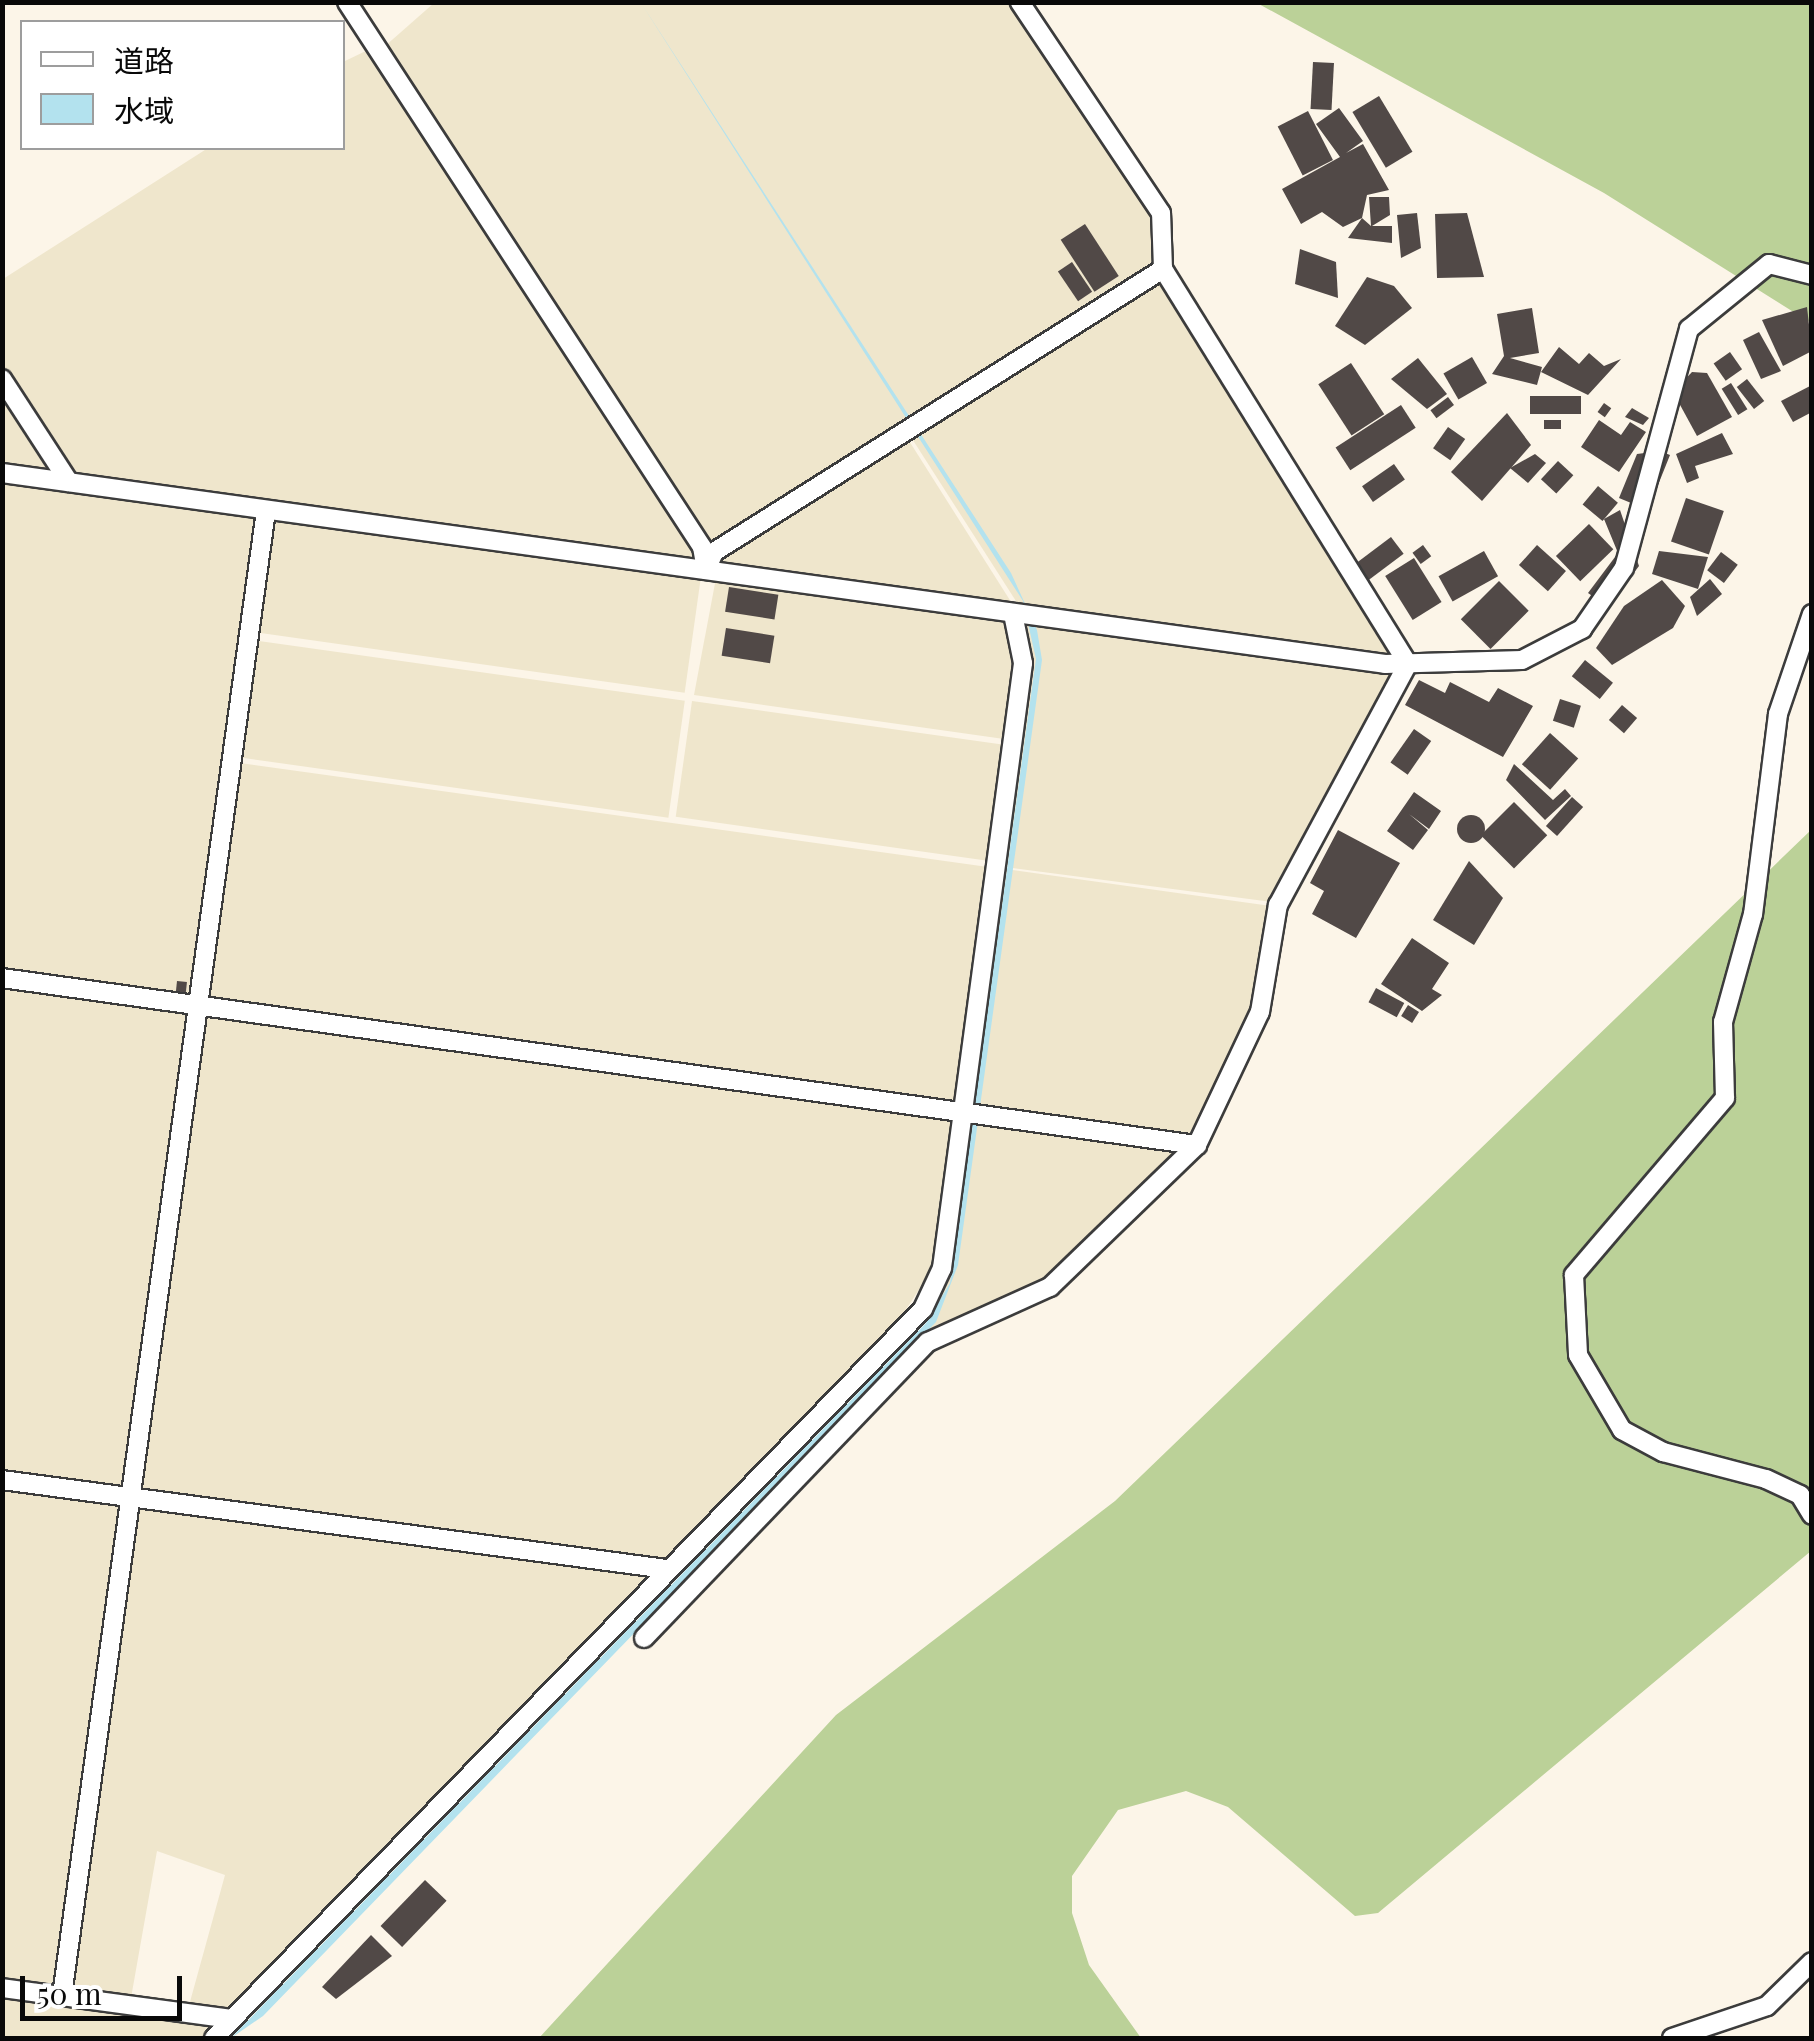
<!DOCTYPE html>
<html>
<head>
<meta charset="utf-8">
<style>
  body { margin:0 }
  #map { position:relative; width:1814px; height:2041px; overflow:hidden; background:#fcf5e8; font-family:"Playfair Display","Noto Sans JP",serif }
  div>[style] { position:absolute }
  .farmland>* { inset:0; background:#efe6cc; transform-origin:0 0 }
  .forest>* { inset:0; background:#bbd198 }
  .water>* { inset:0; background:#b3e2ee }
  .building>* { inset:0; background:#514947; transform-origin:0 0 }
  .round { border-radius:50% }
  .roads { filter:drop-shadow(2px 0 #3c3c3c) drop-shadow(-2px 0 #3c3c3c) drop-shadow(0 2px #3c3c3c) drop-shadow(0 -2px #3c3c3c) }
  .minor>* { height:18px; margin:-9px; padding:0 9px; transform-origin:9px; border-radius:9px; background:#fff }
  span { translate:-50% -50%; white-space:nowrap; text-align:center; line-height:1.15; -webkit-text-stroke:10px #fff; paint-order:stroke }
  .frame { position:absolute; inset:0; border:5px solid #090909; pointer-events:none }
  .legend { position:absolute; left:20px; top:20px; width:325px; height:130px; box-sizing:border-box; background:#fff; border:2px solid #9d9d9d; margin:0; padding:12px 18px; list-style:none; font-size:30px; color:#090909 }
  .legend li { display:flex; align-items:center; gap:20px; height:50px }
  .legend b { width:50px; border:2px solid #9d9d9d }
  .scale { position:absolute; left:20px; top:1976px; width:162px; height:45px; box-sizing:border-box; border:5px solid #090909; border-top:0; padding-left:12px; font-size:30px; line-height:35px; white-space:nowrap; color:#090909; -webkit-text-stroke:8px #fff; paint-order:stroke }
</style>
</head>
<body>
<div id="map">
  <div class="farmland">
    <i style="clip-path:polygon(434px 3px,1008px 3px,1153px 209px,1161px 260px,711px 548px,384px 47px)"></i>
    <i style="clip-path:polygon(374px 47px,698px 545px,693px 562px,71px 479px,3px 373px,3px 279px,208px 148px,342px 148px,343px 62px)"></i>
    <i style="clip-path:polygon(1161px 275px,1395px 657px,1021px 609px,909px 434px)"></i>
    <i style="clip-path:polygon(2px 385px,58px 473px,3px 469px)"></i>
    <i style="clip-path:polygon(906px 436px,1013px 605px,715px 562px,718px 556px)"></i>
    <i style="clip-path:polygon(3px 480px,257px 516px,196px 1000px,3px 976px)"></i>
    <i style="left:275px;top:518px;width:430px;height:116px;rotate:8deg"></i>
    <i style="clip-path:polygon(716px 578px,1005px 617px,1016px 667px,1004px 739px,694px 695px)"></i>
    <i style="clip-path:polygon(1021px 619px,1388px 669px,1396px 673px,1272px 902px,1005px 867px,1031px 661px)"></i>
    <i style="left:259px;top:641px;width:430px;height:118px;rotate:8deg"></i>
    <i style="left:692px;top:701px;width:315px;height:117px;rotate:8deg"></i>
    <i style="clip-path:polygon(240px 763px,988px 867px,954px 1107px,215px 1004px,206px 997px)"></i>
    <i style="clip-path:polygon(1005px 869px,1271px 906px,1258px 1002px,1192px 1136px,971px 1109px)"></i>
    <i style="clip-path:polygon(3px 983px,195px 1009px,128px 1490px,3px 1478px)"></i>
    <i style="clip-path:polygon(205px 1013px,954px 1115px,931px 1271px,894px 1328px,664px 1561px,140px 1492px)"></i>
    <i style="clip-path:polygon(970px 1117px,1180px 1145px,1183px 1153px,1050px 1280px,933px 1334px,926px 1318px,954px 1240px)"></i>
    <i style="clip-path:polygon(3px 1485px,120px 1500px,127px 1511px,59px 1989px,3px 1984px)"></i>
    <i style="clip-path:polygon(140px 1502px,649px 1575px,227px 2010px,188px 2009px,225px 1875px,157px 1851px,131px 1998px,70px 1993px)"></i>
    <i style="clip-path:polygon(3px 1993px,215px 2024px,207px 2038px,3px 2038px)"></i>
  </div>
  <div class="forest">
    <i style="clip-path:polygon(1257px 3px,1811px 3px,1811px 323px,1604px 193px)"></i>
    <i style="clip-path:polygon(1811px 830px,1811px 1551px,1378px 1913px,1355px 1916px,1228px 1807px,1186px 1791px,1118px 1810px,1072px 1876px,1072px 1913px,1089px 1965px,1141px 2038px,539px 2038px,836px 1715px,1115px 1501px)"></i>
  </div>
  <div class="water">
    <i style="clip-path:polygon(641px 3px,1011px 573px,1037px 630px,1042px 660px,958px 1265px,936px 1322px,263px 2016px,231px 2038px,926px 1323px,950px 1283px,1036px 659px,1023px 601px)"></i>
  </div>
  <div class="building">
    <i style="left:1313px;top:62px;width:21px;height:47px;rotate:3deg"></i>
    <i style="left:1379px;top:96px;width:65px;height:31px;rotate:59deg"></i>
    <i style="clip-path:polygon(1339px 108px,1363px 141px,1346px 153px,1363px 144px,1389px 190px,1367px 195px,1362px 218px,1343px 227px,1322px 212px,1301px 224px,1282px 189px,1340px 157px,1316px 124px)"></i>
    <i style="left:1308px;top:111px;width:55px;height:34px;rotate:63deg"></i>
    <i style="clip-path:polygon(1369px 197px,1389px 197px,1390px 215px,1372px 226px,1392px 226px,1392px 243px,1348px 238px,1362px 218px,1371px 226px)"></i>
    <i style="clip-path:polygon(1417px 213px,1421px 248px,1401px 258px,1397px 215px)"></i>
    <i style="clip-path:polygon(1467px 213px,1484px 277px,1437px 278px,1435px 214px)"></i>
    <i style="left:1085px;top:224px;width:62px;height:29px;rotate:57deg"></i>
    <i style="clip-path:polygon(1300px 249px,1336px 262px,1338px 298px,1295px 284px)"></i>
    <i style="left:1072px;top:262px;width:36px;height:17px;rotate:56deg"></i>
    <i style="clip-path:polygon(1367px 277px,1394px 286px,1412px 308px,1365px 345px,1335px 326px)"></i>
    <i style="clip-path:polygon(1807px 307px,1812px 351px,1783px 366px,1762px 320px)"></i>
    <i style="clip-path:polygon(1532px 308px,1539px 353px,1510px 358px,1542px 367px,1537px 385px,1492px 374px,1504px 356px,1497px 314px)"></i>
    <i style="clip-path:polygon(1759px 332px,1781px 371px,1761px 379px,1743px 340px)"></i>
    <i style="clip-path:polygon(1559px 347px,1579px 364px,1589px 353px,1604px 366px,1621px 359px,1588px 395px,1541px 372px)"></i>
    <i style="left:1730px;top:352px;width:21px;height:20px;rotate:55deg"></i>
    <i style="left:1472px;top:357px;width:30px;height:33px;rotate:60deg"></i>
    <i style="clip-path:polygon(1418px 358px,1447px 394px,1427px 409px,1391px 379px)"></i>
    <i style="left:1351px;top:363px;width:61px;height:39px;rotate:57deg"></i>
    <i style="clip-path:polygon(1692px 372px,1707px 373px,1732px 417px,1697px 436px,1673px 392px)"></i>
    <i style="left:1747px;top:379px;width:28px;height:13px;rotate:52deg"></i>
    <i style="left:1731px;top:383px;width:31px;height:11px;rotate:58deg"></i>
    <i style="clip-path:polygon(1812px 385px,1812px 412px,1793px 422px,1781px 401px)"></i>
    <i style="left:1581px;top:396px;width:18px;height:51px;rotate:90deg"></i>
    <i style="left:1448px;top:397px;width:10px;height:22px;rotate:53deg"></i>
    <i style="left:1604px;top:403px;width:9px;height:11px;rotate:36deg"></i>
    <i style="left:1401px;top:405px;width:27px;height:78px;rotate:57deg"></i>
    <i style="clip-path:polygon(1632px 408px,1649px 418px,1643px 425px,1625px 417px)"></i>
    <i style="clip-path:polygon(1507px 413px,1531px 445px,1482px 501px,1451px 472px)"></i>
    <i style="left:1544px;top:420px;width:17px;height:9px"></i>
    <i style="clip-path:polygon(1599px 420px,1621px 435px,1630px 422px,1646px 432px,1619px 472px,1581px 447px)"></i>
    <i style="left:1448px;top:427px;width:21px;height:26px;rotate:35deg"></i>
    <i style="clip-path:polygon(1722px 433px,1733px 454px,1695px 466px,1699px 478px,1687px 483px,1676px 454px)"></i>
    <i style="clip-path:polygon(1660px 451px,1670px 455px,1648px 510px,1619px 498px,1637px 454px)"></i>
    <i style="clip-path:polygon(1535px 454px,1546px 463px,1528px 483px,1510px 468px)"></i>
    <i style="left:1558px;top:461px;width:21px;height:25px;rotate:43deg"></i>
    <i style="left:1394px;top:464px;width:19px;height:39px;rotate:55deg"></i>
    <i style="left:1598px;top:486px;width:26px;height:24px;rotate:40deg"></i>
    <i style="left:1686px;top:498px;width:40px;height:46px;rotate:19deg"></i>
    <i style="clip-path:polygon(1620px 510px,1639px 566px,1608px 607px,1588px 593px,1618px 553px,1604px 519px)"></i>
    <i style="left:1589px;top:524px;width:35px;height:46px;rotate:46deg"></i>
    <i style="left:1391px;top:537px;width:21px;height:45px;rotate:53deg"></i>
    <i style="left:1423px;top:545px;width:14px;height:13px;rotate:54deg"></i>
    <i style="left:1537px;top:545px;width:39px;height:27px;rotate:42deg"></i>
    <i style="left:1484px;top:551px;width:29px;height:52px;rotate:61deg"></i>
    <i style="clip-path:polygon(1659px 551px,1708px 557px,1698px 589px,1652px 574px)"></i>
    <i style="left:1721px;top:552px;width:21px;height:23px;rotate:37deg"></i>
    <i style="left:1414px;top:558px;width:52px;height:34px;rotate:58deg"></i>
    <i style="clip-path:polygon(1710px 579px,1722px 594px,1697px 616px,1690px 597px)"></i>
    <i style="clip-path:polygon(1662px 580px,1685px 606px,1673px 628px,1612px 665px,1596px 648px,1624px 606px)"></i>
    <i style="left:1499px;top:581px;width:42px;height:54px;rotate:45deg"></i>
    <i style="left:729px;top:587px;width:50px;height:25px;rotate:9deg"></i>
    <i style="left:726px;top:628px;width:49px;height:28px;rotate:9deg"></i>
    <i style="left:1585px;top:660px;width:36px;height:21px;rotate:39deg"></i>
    <i style="clip-path:polygon(1419px 680px,1445px 693px,1450px 682px,1489px 702px,1498px 688px,1533px 706px,1503px 757px,1405px 705px)"></i>
    <i style="left:1560px;top:699px;width:22px;height:23px;rotate:18deg"></i>
    <i style="left:1622px;top:705px;width:20px;height:20px;rotate:41deg"></i>
    <i style="left:1414px;top:729px;width:21px;height:41px;rotate:35deg"></i>
    <i style="left:1550px;top:733px;width:38px;height:42px;rotate:42deg"></i>
    <i style="clip-path:polygon(1514px 764px,1553px 800px,1565px 789px,1571px 796px,1545px 820px,1506px 780px)"></i>
    <i style="clip-path:polygon(1414px 792px,1441px 811px,1429px 829px,1409px 814px,1428px 830px,1413px 850px,1387px 831px)"></i>
    <i style="left:1572px;top:797px;width:15px;height:39px;rotate:42deg"></i>
    <i style="left:1514px;top:802px;width:47px;height:47px;rotate:45deg"></i>
    <i class="round" style="left:1457px;top:815px;width:28px;height:28px"></i>
    <i style="clip-path:polygon(1338px 830px,1400px 863px,1356px 938px,1312px 914px,1324px 891px,1310px 883px)"></i>
    <i style="clip-path:polygon(1469px 861px,1503px 898px,1474px 945px,1433px 920px)"></i>
    <i style="clip-path:polygon(1412px 938px,1449px 963px,1432px 989px,1442px 995px,1422px 1011px,1381px 984px)"></i>
    <i style="left:177px;top:981px;width:10px;height:16px;rotate:6deg"></i>
    <i style="left:1376px;top:988px;width:32px;height:16px;rotate:28deg"></i>
    <i style="left:1408px;top:1005px;width:13px;height:13px;rotate:32deg"></i>
    <i style="left:425px;top:1880px;width:30px;height:64px;rotate:44deg"></i>
    <i style="clip-path:polygon(371px 1935px,392px 1956px,336px 1999px,322px 1987px)"></i>
  </div>
  <div class="roads">
    <div class="minor">
      <i style="left:347px;top:2px;width:650px;rotate:56.92deg"></i>
      <i style="left:702px;top:547px;width:23px;rotate:80deg"></i>
      <i style="left:1163px;top:269px;width:465px;rotate:58.2deg"></i>
      <i style="left:2px;top:379px;width:123px;rotate:57deg"></i>
      <i style="left:2px;top:473px;width:1396px;rotate:7.86deg"></i>
      <i style="left:1385px;top:664px;width:137px;rotate:-1.7deg"></i>
      <i style="left:1522px;top:660px;width:68px;rotate:-27.3deg"></i>
      <i style="left:1582px;top:629px;width:74px;rotate:-55.5deg"></i>
      <i style="left:1624px;top:568px;width:248px;rotate:-74.8deg"></i>
      <i style="left:1689px;top:329px;width:103px;rotate:-39.1deg"></i>
      <i style="left:1769px;top:264px;width:44px;rotate:14.3deg"></i>
      <i style="left:706px;top:570px;width:20px;rotate:-66deg"></i>
      <i style="left:714px;top:552px;width:531px;rotate:-32.22deg"></i>
      <i style="left:1163px;top:269px;width:56px;rotate:-92deg"></i>
      <i style="left:1161px;top:213px;width:254px;rotate:-123.8deg"></i>
      <i style="left:1812px;top:614px;width:106px;rotate:108.8deg"></i>
      <i style="left:1778px;top:714px;width:202px;rotate:97.1deg"></i>
      <i style="left:1753px;top:914px;width:112px;rotate:105.5deg"></i>
      <i style="left:1723px;top:1022px;width:76px;rotate:88.5deg"></i>
      <i style="left:1725px;top:1098px;width:233px;rotate:130.5deg"></i>
      <i style="left:1574px;top:1275px;width:80px;rotate:87.1deg"></i>
      <i style="left:1578px;top:1355px;width:87px;rotate:59.6deg"></i>
      <i style="left:1622px;top:1430px;width:47px;rotate:28.2deg"></i>
      <i style="left:1663px;top:1452px;width:106px;rotate:14.7deg"></i>
      <i style="left:1766px;top:1479px;width:38px;rotate:25deg"></i>
      <i style="left:1800px;top:1495px;width:23px;rotate:59deg"></i>
      <i style="left:2px;top:978px;width:1207px;rotate:7.96deg"></i>
      <i style="left:2px;top:1480px;width:670px;rotate:7.63deg"></i>
      <i style="left:644px;top:1638px;width:410px;rotate:-46.2deg"></i>
      <i style="left:928px;top:1342px;width:134px;rotate:-24.3deg"></i>
      <i style="left:1050px;top:1287px;width:204px;rotate:-44deg"></i>
      <i style="left:1197px;top:1145px;width:147px;rotate:-64.7deg"></i>
      <i style="left:1260px;top:1012px;width:109px;rotate:-80.5deg"></i>
      <i style="left:1278px;top:905px;width:274px;rotate:-61.7deg"></i>
      <i style="left:2px;top:1988px;width:232px;rotate:7.7deg"></i>
      <i style="left:62px;top:1996px;width:1499px;rotate:-82.18deg"></i>
      <i style="left:214px;top:2038px;width:1017px;rotate:-45.8deg"></i>
      <i style="left:923px;top:1309px;width:45px;rotate:-65.1deg"></i>
      <i style="left:942px;top:1268px;width:610px;rotate:-82.37deg"></i>
      <i style="left:1023px;top:663px;width:50px;rotate:-101.5deg"></i>
      <i style="left:1672px;top:2038px;width:100px;rotate:-18.6deg"></i>
      <i style="left:1767px;top:2006px;width:63px;rotate:-44.4deg"></i>
    </div>
  </div>
  <div class="frame"></div>
  <ul class="legend">
  <li><b style="height:12px;background:#fff"></b>道路</li>
  <li><b style="height:28px;background:#b3e2ee"></b>水域</li>
  </ul>
  <div class="scale">50 m</div>
</div>
</body>
</html>
